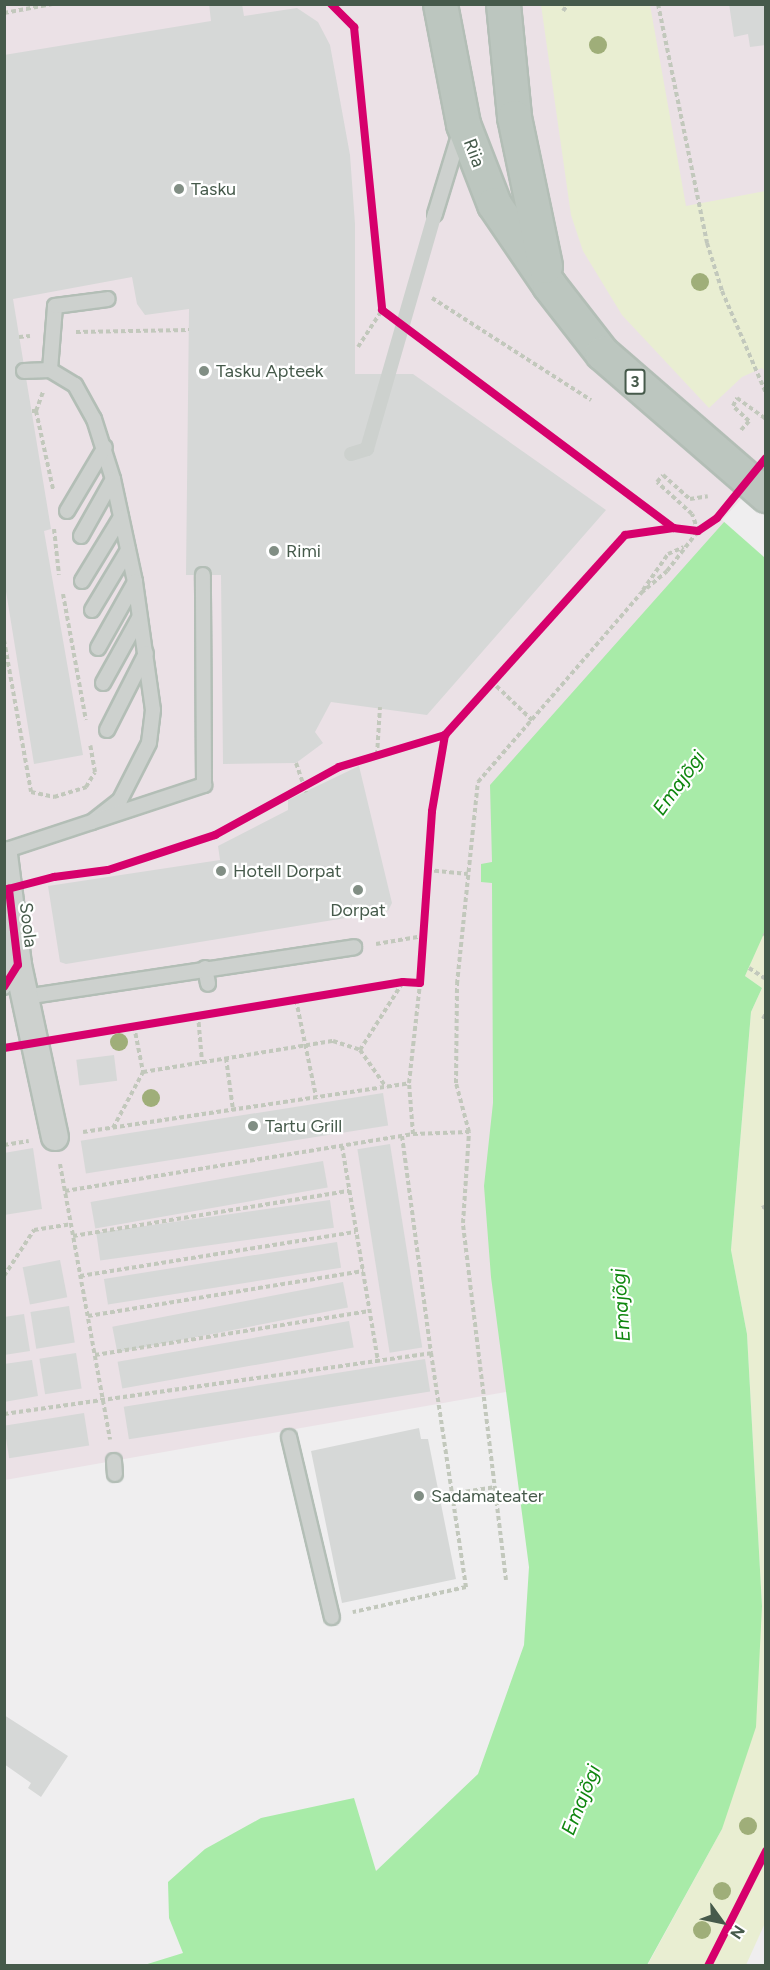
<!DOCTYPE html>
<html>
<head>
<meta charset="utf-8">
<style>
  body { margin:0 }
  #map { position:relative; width:770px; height:1970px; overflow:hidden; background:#efeeef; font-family:Figtree,sans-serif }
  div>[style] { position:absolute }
  .commercial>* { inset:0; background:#ebe1e6 }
  .green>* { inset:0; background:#e9eed2 }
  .water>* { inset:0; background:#a8eba8 }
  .pier>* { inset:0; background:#efeeef }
  .building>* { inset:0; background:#d6d8d7; transform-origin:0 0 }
  .path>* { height:4px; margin-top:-2px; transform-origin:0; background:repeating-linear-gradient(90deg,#c2c8bc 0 4.5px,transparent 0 7.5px) }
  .roads { filter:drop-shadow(2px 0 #b3beb6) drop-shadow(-2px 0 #b3beb6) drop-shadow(0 2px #b3beb6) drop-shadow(0 -2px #b3beb6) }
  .lane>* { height:14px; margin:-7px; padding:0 7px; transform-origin:7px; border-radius:7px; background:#cdd1ce }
  .street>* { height:26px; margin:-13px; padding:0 13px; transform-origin:13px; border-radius:13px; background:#cdd1ce }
  .highway>* { height:33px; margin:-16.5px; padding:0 16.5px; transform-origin:16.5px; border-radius:16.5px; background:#bcc6bf }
  .path-bridge>* { height:4px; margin-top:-2px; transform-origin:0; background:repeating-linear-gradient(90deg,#c2c8bc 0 4.5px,transparent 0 7.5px) }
  .lane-bridge>* { height:14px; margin:-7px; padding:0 7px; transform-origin:7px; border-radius:7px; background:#cdd1ce }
  .cycleway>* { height:8px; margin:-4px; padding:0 4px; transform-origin:4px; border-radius:4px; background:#d6006c }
  .trees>* { width:18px; height:18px; margin:-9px; border-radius:50%; background:#9fae79 }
  .dots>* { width:16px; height:16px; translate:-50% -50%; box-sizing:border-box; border:3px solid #fff; border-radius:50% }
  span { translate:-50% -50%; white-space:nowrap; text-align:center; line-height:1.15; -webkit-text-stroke:4.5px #fff; paint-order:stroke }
  .shield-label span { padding:2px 4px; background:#fff; border:2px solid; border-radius:4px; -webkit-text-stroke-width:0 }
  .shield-label { font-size:16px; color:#465a4b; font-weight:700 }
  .street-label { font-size:18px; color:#465a4b }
  .poi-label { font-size:18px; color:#465a4b }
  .left { translate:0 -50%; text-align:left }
  .water-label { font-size:20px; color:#0f870f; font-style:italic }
  .frame { position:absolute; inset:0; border:6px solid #465a4b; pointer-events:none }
  .north { position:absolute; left:692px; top:1892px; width:60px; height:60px; -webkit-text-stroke:4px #fff; paint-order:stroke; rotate:123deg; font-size:16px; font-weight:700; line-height:24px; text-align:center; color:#465a4b }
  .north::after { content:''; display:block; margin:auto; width:21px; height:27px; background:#465a4b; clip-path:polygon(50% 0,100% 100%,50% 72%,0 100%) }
</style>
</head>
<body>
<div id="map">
  <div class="commercial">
    <i style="clip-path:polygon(5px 5px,765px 5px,765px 485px,511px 1391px,5px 1480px)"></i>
  </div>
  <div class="green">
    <i style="clip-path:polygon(541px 5px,650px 5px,686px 206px,765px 191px,765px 371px,762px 368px,742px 377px,709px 408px,622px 315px,583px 251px,571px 215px)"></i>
    <i style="clip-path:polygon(765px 929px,765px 1923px,746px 1965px,647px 1966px,722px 1829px,762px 1606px,747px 1334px,731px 1250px,751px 1012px,762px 988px,745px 976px)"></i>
  </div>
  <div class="water">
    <i style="clip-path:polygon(765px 476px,766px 929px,745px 976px,762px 988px,751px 1012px,731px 1250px,747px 1334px,762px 1606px,756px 1727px,722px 1829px,647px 1965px,141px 1966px,183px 1953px,169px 1918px,168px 1882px,205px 1849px,261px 1818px,354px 1798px,376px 1871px,478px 1774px,524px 1645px,529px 1567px,491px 1277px,484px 1186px,493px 1103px,492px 883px,481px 882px,481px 864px,492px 862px,490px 785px)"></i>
  </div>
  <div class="pier">
    <i style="clip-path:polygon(765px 473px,766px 473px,765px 558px,722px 520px)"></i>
  </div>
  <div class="building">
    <i style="clip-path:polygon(209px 4px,242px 4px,244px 16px,297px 8px,318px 22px,330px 45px,350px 155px,355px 224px,355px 374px,413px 374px,606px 510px,427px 715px,331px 702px,315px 732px,323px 743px,296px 763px,223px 764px,221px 575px,186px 575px,189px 309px,145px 315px,137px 304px,132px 277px,13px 299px,51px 529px,44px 531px,83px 755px,34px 764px,4px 579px,4px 55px,211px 21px)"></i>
    <i style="clip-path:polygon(729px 4px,766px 4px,766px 45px,750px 47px,748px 34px,734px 37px)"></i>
    <i style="clip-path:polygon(359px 766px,392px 903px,388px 911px,66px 964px,60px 962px,48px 886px,220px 860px,218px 846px,288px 810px,288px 800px)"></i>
    <i style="left:114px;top:1055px;width:26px;height:38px;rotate:83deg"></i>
    <i style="left:383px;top:1093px;width:33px;height:306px;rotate:81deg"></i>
    <i style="left:390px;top:1144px;width:206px;height:33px;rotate:81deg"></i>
    <i style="clip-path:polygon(33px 1148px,42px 1209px,4px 1215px,4px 1153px)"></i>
    <i style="left:323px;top:1161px;width:27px;height:236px;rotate:80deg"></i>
    <i style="left:330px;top:1200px;width:28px;height:236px;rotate:82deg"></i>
    <i style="left:337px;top:1242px;width:26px;height:236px;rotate:81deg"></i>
    <i style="left:60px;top:1260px;width:38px;height:38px;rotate:79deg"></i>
    <i style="left:343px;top:1282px;width:26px;height:235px;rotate:79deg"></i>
    <i style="left:69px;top:1306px;width:37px;height:39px;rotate:81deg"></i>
    <i style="clip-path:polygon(24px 1314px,30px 1351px,4px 1355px,4px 1317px)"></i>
    <i style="left:349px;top:1321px;width:27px;height:235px;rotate:80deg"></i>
    <i style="left:76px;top:1353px;width:36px;height:37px;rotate:81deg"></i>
    <i style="left:425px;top:1359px;width:33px;height:305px;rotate:81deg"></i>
    <i style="clip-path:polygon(32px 1360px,38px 1396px,4px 1402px,4px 1364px)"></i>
    <i style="left:84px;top:1413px;width:33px;height:81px;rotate:81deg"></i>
    <i style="clip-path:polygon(419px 1428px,421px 1439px,428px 1439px,456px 1579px,342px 1603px,311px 1451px)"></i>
    <i style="clip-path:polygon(4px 1715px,68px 1756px,41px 1797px,28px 1788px,31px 1783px,4px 1764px)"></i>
  </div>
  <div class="path">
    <i style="left:658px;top:4px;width:244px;rotate:78.4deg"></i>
    <i style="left:707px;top:243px;width:50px;rotate:72.6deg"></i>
    <i style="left:722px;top:291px;width:111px;rotate:66.7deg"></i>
    <i style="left:563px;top:11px;width:9px;rotate:-54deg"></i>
    <i style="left:4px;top:13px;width:49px;rotate:-10.6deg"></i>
    <i style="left:432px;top:298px;width:189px;rotate:32.7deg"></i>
    <i style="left:76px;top:332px;width:113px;rotate:-1deg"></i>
    <i style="left:19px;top:337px;width:11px;rotate:-5deg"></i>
    <i style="left:358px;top:347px;width:44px;rotate:-57deg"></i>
    <i style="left:32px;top:411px;width:4px"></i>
    <i style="left:36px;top:411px;width:80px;rotate:77.7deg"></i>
    <i style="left:36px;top:411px;width:20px;rotate:-70deg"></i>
    <i style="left:741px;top:430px;width:12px;rotate:-48deg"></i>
    <i style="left:749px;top:421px;width:22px;rotate:-137deg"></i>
    <i style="left:733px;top:406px;width:9px;rotate:-63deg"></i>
    <i style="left:737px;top:398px;width:36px;rotate:36deg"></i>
    <i style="left:54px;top:529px;width:46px;rotate:83.8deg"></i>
    <i style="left:643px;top:590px;width:44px;rotate:-55.2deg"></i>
    <i style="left:668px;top:554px;width:17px;rotate:-24deg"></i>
    <i style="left:63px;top:594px;width:128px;rotate:79.7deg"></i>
    <i style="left:4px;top:640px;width:154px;rotate:79.9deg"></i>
    <i style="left:31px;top:792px;width:24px;rotate:12deg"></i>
    <i style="left:54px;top:797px;width:34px;rotate:-17deg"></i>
    <i style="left:86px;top:787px;width:17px;rotate:-59deg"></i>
    <i style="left:95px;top:772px;width:27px;rotate:-100deg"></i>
    <i style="left:491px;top:681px;width:57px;rotate:43.6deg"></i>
    <i style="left:377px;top:755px;width:48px;rotate:-86.4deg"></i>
    <i style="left:427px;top:870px;width:41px;rotate:5.6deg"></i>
    <i style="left:54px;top:877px;width:54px;rotate:-7.4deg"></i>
    <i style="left:108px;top:870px;width:113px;rotate:-18.1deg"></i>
    <i style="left:215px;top:835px;width:141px;rotate:-28.7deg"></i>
    <i style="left:339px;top:767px;width:111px;rotate:-16.8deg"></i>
    <i style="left:764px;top:933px;width:4px;rotate:56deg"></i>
    <i style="left:376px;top:944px;width:48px;rotate:-9.7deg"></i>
    <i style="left:749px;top:968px;width:20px;rotate:33deg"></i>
    <i style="left:296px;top:1000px;width:99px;rotate:78.3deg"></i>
    <i style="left:198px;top:1015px;width:47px;rotate:85.1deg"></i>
    <i style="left:763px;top:1019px;width:7px;rotate:-63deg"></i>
    <i style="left:134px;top:1026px;width:47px;rotate:78.9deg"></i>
    <i style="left:360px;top:1050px;width:80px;rotate:-57.7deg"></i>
    <i style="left:226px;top:1058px;width:52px;rotate:82.3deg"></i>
    <i style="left:113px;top:1128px;width:64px;rotate:-61.8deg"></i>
    <i style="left:143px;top:1072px;width:193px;rotate:-9.3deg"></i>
    <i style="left:333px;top:1041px;width:28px;rotate:18deg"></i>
    <i style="left:360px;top:1050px;width:45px;rotate:54.9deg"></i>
    <i style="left:83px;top:1132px;width:330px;rotate:-8.5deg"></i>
    <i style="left:413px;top:1134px;width:51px;rotate:-94.5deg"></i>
    <i style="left:409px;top:1083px;width:101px;rotate:-83.7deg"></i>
    <i style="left:402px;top:1136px;width:219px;rotate:82.4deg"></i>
    <i style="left:4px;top:1145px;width:25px;rotate:-9deg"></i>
    <i style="left:342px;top:1146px;width:218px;rotate:80.5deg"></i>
    <i style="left:60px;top:1164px;width:280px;rotate:79.7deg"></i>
    <i style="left:65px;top:1191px;width:353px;rotate:-9.3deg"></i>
    <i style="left:413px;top:1134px;width:56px;rotate:-2deg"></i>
    <i style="left:762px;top:1208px;width:4px;rotate:-27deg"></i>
    <i style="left:73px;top:1236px;width:280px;rotate:-9.3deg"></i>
    <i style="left:4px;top:1276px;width:55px;rotate:-56.9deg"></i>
    <i style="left:34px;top:1230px;width:37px;rotate:-9deg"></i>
    <i style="left:80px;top:1276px;width:279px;rotate:-9.1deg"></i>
    <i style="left:88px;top:1316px;width:279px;rotate:-9.3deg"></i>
    <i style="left:95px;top:1355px;width:278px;rotate:-9.1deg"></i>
    <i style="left:4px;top:1414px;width:431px;rotate:-8.1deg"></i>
    <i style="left:431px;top:1353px;width:237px;rotate:81.5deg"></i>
    <i style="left:466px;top:1587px;width:116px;rotate:167.5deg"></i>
    <i style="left:451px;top:1494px;width:45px;rotate:-9deg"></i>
    <i style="left:506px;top:1580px;width:360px;rotate:-96.9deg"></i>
    <i style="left:463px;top:1223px;width:91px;rotate:-86.2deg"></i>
    <i style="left:469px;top:1132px;width:51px;rotate:-104.9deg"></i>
    <i style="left:456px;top:1083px;width:99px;rotate:-89.4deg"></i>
    <i style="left:457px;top:984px;width:203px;rotate:-84.1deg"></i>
    <i style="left:478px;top:782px;width:250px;rotate:-49.2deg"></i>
    <i style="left:641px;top:593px;width:34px;rotate:-40deg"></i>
    <i style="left:667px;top:571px;width:51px;rotate:-52.2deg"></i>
    <i style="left:698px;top:531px;width:18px;rotate:-109deg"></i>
    <i style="left:692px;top:514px;width:47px;rotate:-137.6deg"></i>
    <i style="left:657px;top:482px;width:9px;rotate:-49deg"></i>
    <i style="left:663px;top:475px;width:36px;rotate:42deg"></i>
    <i style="left:690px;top:499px;width:18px;rotate:-9deg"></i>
  </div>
  <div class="roads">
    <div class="lane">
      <i style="left:435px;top:214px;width:86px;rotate:-73deg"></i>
      <i style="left:50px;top:370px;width:64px;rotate:-85.5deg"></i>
      <i style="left:55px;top:306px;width:53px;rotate:-7.5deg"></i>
      <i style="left:24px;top:371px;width:26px;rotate:-2deg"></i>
      <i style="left:50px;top:370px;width:29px;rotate:31deg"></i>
      <i style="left:75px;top:385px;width:39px;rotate:61deg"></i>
      <i style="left:94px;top:419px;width:63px;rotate:72.4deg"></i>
      <i style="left:113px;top:479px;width:105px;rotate:77.9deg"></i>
      <i style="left:135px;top:582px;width:129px;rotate:82deg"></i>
      <i style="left:153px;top:710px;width:33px;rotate:97deg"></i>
      <i style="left:149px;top:743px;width:64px;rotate:117deg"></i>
      <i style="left:120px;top:800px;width:36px;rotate:142deg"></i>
      <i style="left:67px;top:511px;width:74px;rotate:-59.3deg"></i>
      <i style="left:81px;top:536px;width:65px;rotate:-60.7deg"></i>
      <i style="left:82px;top:581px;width:75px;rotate:-58.6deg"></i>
      <i style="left:92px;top:610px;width:70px;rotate:-59deg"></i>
      <i style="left:98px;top:648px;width:76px;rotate:-60.7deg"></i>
      <i style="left:103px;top:683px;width:74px;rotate:-61deg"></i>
      <i style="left:107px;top:730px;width:86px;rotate:-63.1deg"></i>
      <i style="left:4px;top:851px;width:211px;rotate:-18.3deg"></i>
      <i style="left:204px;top:785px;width:210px;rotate:-90.3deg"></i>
      <i style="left:205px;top:968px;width:16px;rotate:79deg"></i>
      <i style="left:4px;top:987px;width:24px;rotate:-57deg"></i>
      <i style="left:25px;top:997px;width:333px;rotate:-8.6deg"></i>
      <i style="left:289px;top:1437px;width:185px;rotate:76.6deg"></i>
      <i style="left:114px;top:1461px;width:13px;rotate:86deg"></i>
    </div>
    <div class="street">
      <i style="left:4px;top:855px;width:111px;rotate:82.7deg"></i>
      <i style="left:18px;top:965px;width:176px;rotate:77.9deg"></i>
    </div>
    <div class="highway">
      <i style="left:440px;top:4px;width:122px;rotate:79.1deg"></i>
      <i style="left:463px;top:124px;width:86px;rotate:68.8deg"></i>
      <i style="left:494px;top:204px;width:98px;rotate:55.8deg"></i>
      <i style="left:549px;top:285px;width:86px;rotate:52.1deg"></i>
      <i style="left:602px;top:353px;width:217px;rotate:40.9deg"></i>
      <i style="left:503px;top:4px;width:114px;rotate:84.4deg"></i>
      <i style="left:514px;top:117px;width:152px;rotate:78.2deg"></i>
    </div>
  </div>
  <div class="path-bridge">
    <i style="left:296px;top:763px;width:31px;rotate:71deg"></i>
  </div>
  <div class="lane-bridge">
    <i style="left:351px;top:454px;width:17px;rotate:-17deg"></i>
    <i style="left:367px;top:449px;width:245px;rotate:-73.9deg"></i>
  </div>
  <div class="cycleway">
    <i style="left:331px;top:4px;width:33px;rotate:45deg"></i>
    <i style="left:354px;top:27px;width:284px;rotate:84.3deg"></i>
    <i style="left:382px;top:310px;width:364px;rotate:36.8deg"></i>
    <i style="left:4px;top:890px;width:52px;rotate:-14.6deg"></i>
    <i style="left:54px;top:877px;width:54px;rotate:-7.4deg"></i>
    <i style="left:108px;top:870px;width:113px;rotate:-18.1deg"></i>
    <i style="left:215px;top:835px;width:141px;rotate:-28.7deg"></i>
    <i style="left:339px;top:767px;width:111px;rotate:-16.8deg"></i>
    <i style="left:4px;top:987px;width:26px;rotate:-58deg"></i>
    <i style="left:18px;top:965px;width:77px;rotate:-96.8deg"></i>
    <i style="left:4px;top:1048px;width:404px;rotate:-9.4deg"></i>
    <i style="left:403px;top:982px;width:17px;rotate:3deg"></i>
    <i style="left:420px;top:983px;width:172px;rotate:-86deg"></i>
    <i style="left:432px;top:811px;width:77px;rotate:-80.3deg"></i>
    <i style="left:445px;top:735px;width:269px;rotate:-48deg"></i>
    <i style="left:625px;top:535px;width:49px;rotate:-8.3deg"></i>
    <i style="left:673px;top:528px;width:25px;rotate:7deg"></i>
    <i style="left:698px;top:531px;width:23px;rotate:-34deg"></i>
    <i style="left:717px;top:518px;width:77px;rotate:-50.8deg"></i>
    <i style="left:708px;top:1966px;width:129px;rotate:-63.2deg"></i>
  </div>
  <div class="trees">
    <i style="left:598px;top:45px"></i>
    <i style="left:700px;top:282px"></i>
    <i style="left:119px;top:1042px"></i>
    <i style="left:151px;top:1098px"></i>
    <i style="left:748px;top:1826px"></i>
    <i style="left:722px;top:1891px"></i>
    <i style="left:702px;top:1930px"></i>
  </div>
  <div class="dots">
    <i style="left:179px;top:189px;background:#818e84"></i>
    <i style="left:204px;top:371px;background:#818e84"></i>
    <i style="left:274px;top:551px;background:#818e84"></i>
    <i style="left:221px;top:871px;background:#818e84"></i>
    <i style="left:358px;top:890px;background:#818e84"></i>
    <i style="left:253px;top:1126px;background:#818e84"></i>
    <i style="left:419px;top:1496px;background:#818e84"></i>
  </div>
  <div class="shield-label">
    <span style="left:635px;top:382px">3</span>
  </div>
  <div class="street-label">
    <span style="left:474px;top:153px;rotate:69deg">Riia</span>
    <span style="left:28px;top:925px;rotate:83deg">Soola</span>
  </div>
  <div class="poi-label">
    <span class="left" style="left:191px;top:189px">Tasku</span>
    <span class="left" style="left:216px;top:371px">Tasku Apteek</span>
    <span class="left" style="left:286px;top:551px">Rimi</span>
    <span class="left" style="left:233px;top:871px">Hotell Dorpat</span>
    <span style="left:358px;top:910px">Dorpat</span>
    <span class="left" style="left:265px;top:1126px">Tartu Grill</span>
    <span class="left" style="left:431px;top:1496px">Sadamateater</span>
  </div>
  <div class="water-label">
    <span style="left:679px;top:783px;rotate:-54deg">Emajõgi</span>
    <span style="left:621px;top:1305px;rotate:-94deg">Emajõgi</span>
    <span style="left:581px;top:1800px;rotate:-68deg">Emajõgi</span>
  </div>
  <div class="frame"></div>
  <div class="north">N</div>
</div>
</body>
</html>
